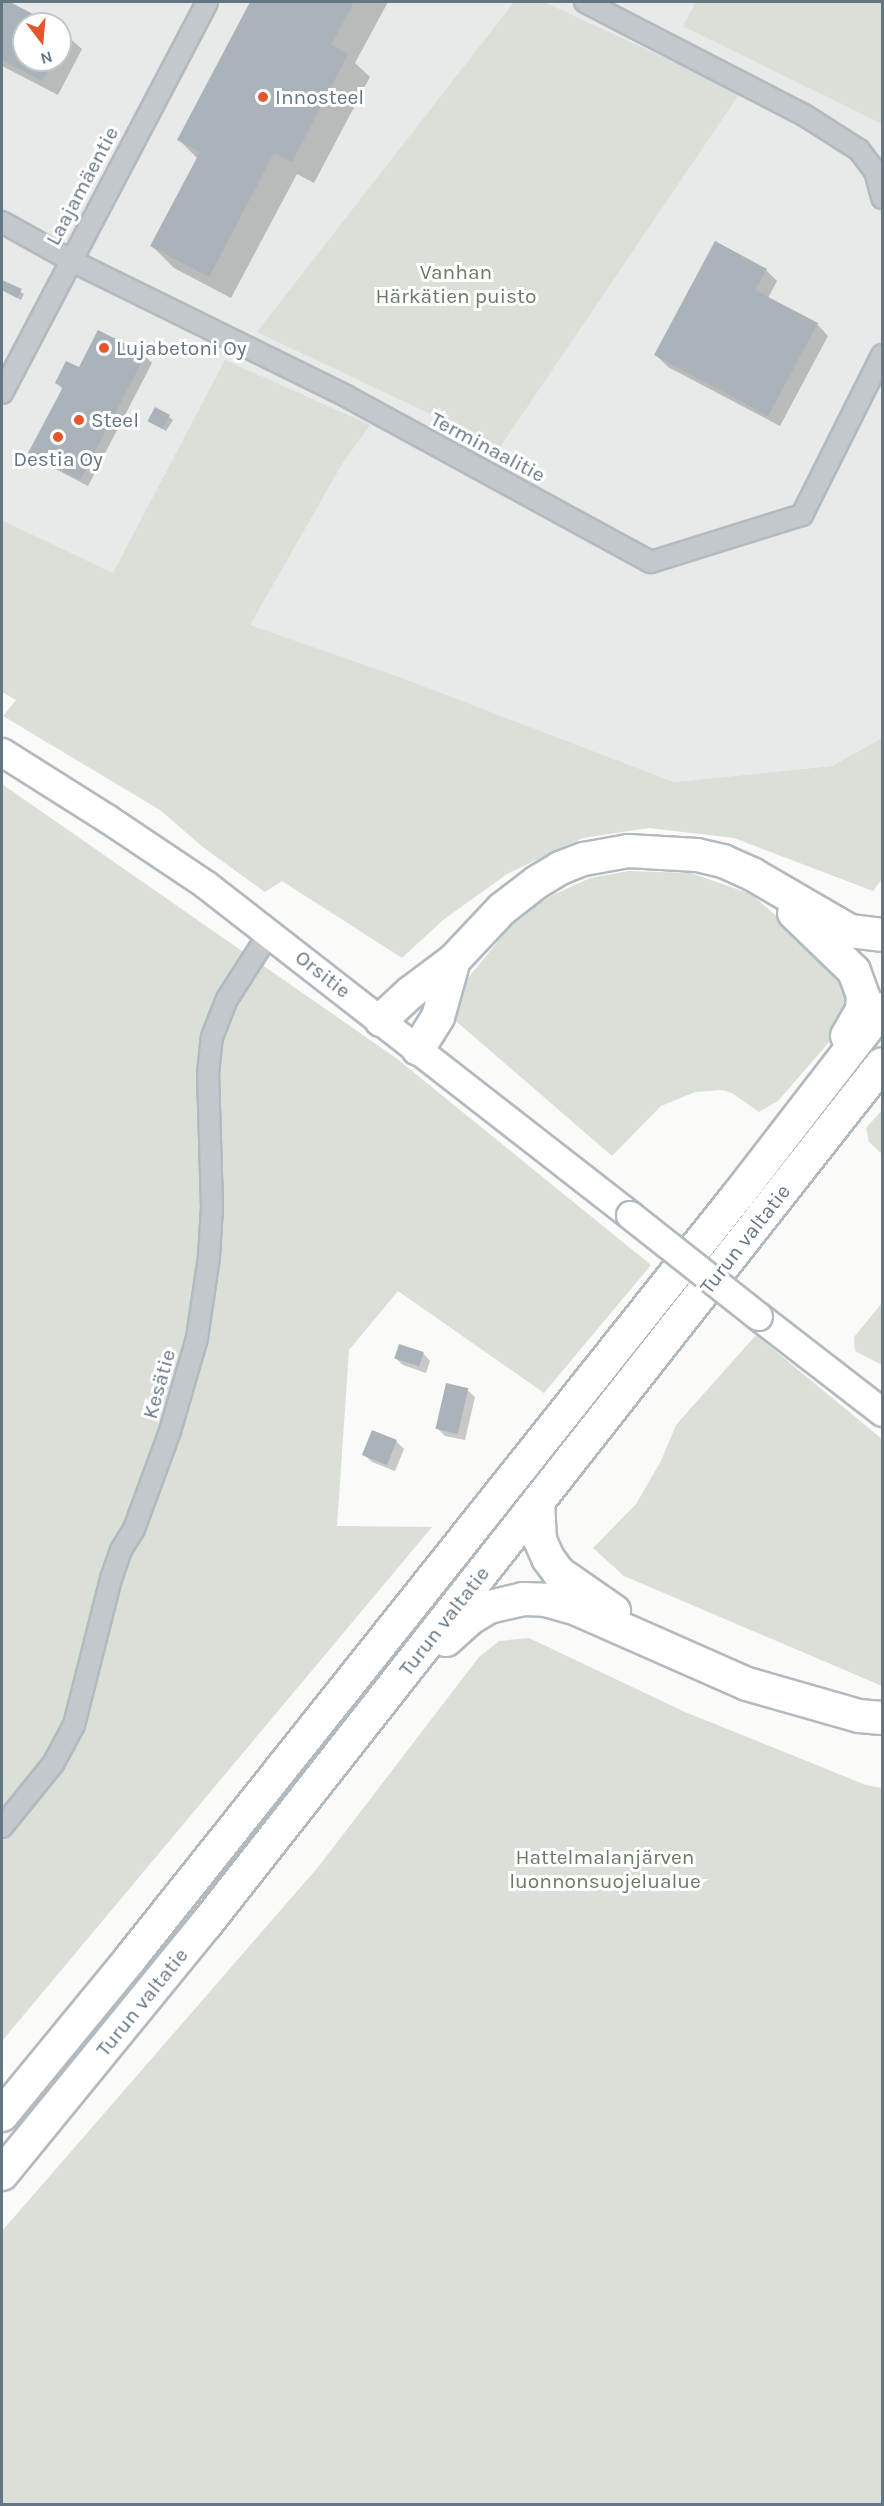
<!DOCTYPE html>
<html>
<head>
<meta charset="utf-8">
<style>
  body { margin:0 }
  #map { position:relative; width:884px; height:2506px; overflow:hidden; background:#fafaf8; font-family:Karla,sans-serif }
  div>[style] { position:absolute }
  .built>* { inset:0; background:#e8e9e9 }
  .green>* { inset:0; background:#dadfd7 }
  .shadow>* { inset:0; background:#0003 }
  .building>* { inset:0; background:#aab3b9; transform-origin:0 0 }
  .roads { filter:drop-shadow(2px 0 #b3babf) drop-shadow(-2px 0 #b3babf) drop-shadow(0 2px #b3babf) drop-shadow(0 -2px #b3babf) }
  .minor>* { height:20px; margin:-10px; padding:0 10px; transform-origin:10px; border-radius:10px; background:#c3c8cc }
  .secondary>* { height:27px; margin:-13.5px; padding:0 13.5px; transform-origin:13.5px; border-radius:13.5px; background:#fff }
  .trunk>* { height:32px; margin:-16px; padding:0 16px; transform-origin:16px; border-radius:16px; background:#fff }
  .bridges { filter:drop-shadow(2px 0 #b3babf) drop-shadow(-2px 0 #b3babf) drop-shadow(0 2px #b3babf) drop-shadow(0 -2px #b3babf) }
  .secondary-bridge>* { height:27px; margin:-13.5px; padding:0 13.5px; transform-origin:13.5px; border-radius:13.5px; background:#fff }
  .dots>* { width:16px; height:16px; translate:-50% -50%; box-sizing:border-box; border:3px solid #fff; border-radius:50% }
  span { translate:-50% -50%; white-space:nowrap; text-align:center; line-height:1.15; -webkit-text-stroke:6px #fff; paint-order:stroke }
  .poi-label { font-size:21px; color:#657683 }
  .left { translate:0 -50%; text-align:left }
  .street-label { font-size:21px; color:#657683 }
  .park-label { font-size:21px; color:#687a64 }
  .frame { position:absolute; inset:0; border:3px solid #657683; pointer-events:none }
  .north { position:absolute; left:12px; top:12px; width:60px; height:60px; box-sizing:border-box; background:#fff; border:2px solid #c1c8cd; border-radius:50%; rotate:164deg; font-size:16px; font-weight:700; line-height:24px; text-align:center; color:#657683 }
  .north::after { content:''; display:block; margin:auto; width:21px; height:27px; background:#e4572e; clip-path:polygon(50% 0,100% 100%,50% 72%,0 100%) }
</style>
</head>
<body>
<div id="map">
  <div class="built">
    <i style="clip-path:polygon(evenodd,2px 2px,882px 2px,882px 738px,832px 766px,674px 782px,397px 676px,249px 625px,113px 573px,2px 520px,2px 2px,24px 24px,60px 24px,60px 60px,24px 60px,24px 24px)"></i>
  </div>
  <div class="green">
    <i style="clip-path:polygon(514px 2px,544px 2px,740px 93px,500px 447px,257px 332px)"></i>
    <i style="clip-path:polygon(696px 2px,882px 2px,882px 124px,683px 26px)"></i>
    <i style="clip-path:polygon(225px 360px,370px 425px,342px 464px,250px 625px,397px 676px,674px 782px,832px 766px,882px 738px,882px 879px,873px 891px,734px 838px,649px 828px,583px 838px,507px 874px,443px 920px,402px 958px,282px 881px,265px 892px,204px 848px,160px 810px,3px 716px,16px 700px,2px 692px,2px 520px,113px 573px)"></i>
    <i style="clip-path:polygon(2px 784px,396px 1058px,651px 1265px,544px 1393px,398px 1291px,349px 1350px,337px 1526px,432px 1527px,2px 2041px)"></i>
    <i style="clip-path:polygon(629px 871px,691px 873px,751px 894px,841px 972px,848px 999px,847px 1013px,831px 1040px,778px 1101px,759px 1112px,732px 1093px,722px 1090px,695px 1092px,661px 1106px,612px 1156px,450px 1016px,451px 999px,516px 919px,551px 896px,590px 878px)"></i>
    <i style="clip-path:polygon(882px 1110px,882px 1154px,869px 1142px,866px 1128px)"></i>
    <i style="clip-path:polygon(882px 1303px,882px 1365px,855px 1351px,854px 1337px)"></i>
    <i style="clip-path:polygon(756px 1335px,882px 1439px,882px 1686px,624px 1576px,593px 1548px,636px 1504px,661px 1461px,676px 1425px)"></i>
    <i style="clip-path:polygon(529px 1638px,685px 1712px,866px 1785px,882px 1788px,882px 2504px,2px 2504px,2px 2231px,319px 1866px,479px 1657px,499px 1641px)"></i>
  </div>
  <div class="shadow">
    <i style="clip-path:polygon(2px 2px,7px 2px,49px 24px,24px 24px,24px 60px,60px 60px,60px 30px,82px 49px,58px 95px,2px 66px)"></i>
    <i style="clip-path:polygon(252px 2px,388px 2px,355px 63px,370px 77px,314px 183px,297px 174px,231px 298px,174px 268px,152px 246px,198px 159px,179px 140px)"></i>
    <i style="clip-path:polygon(766px 270px,777px 281px,768px 298px,817px 324px,828px 336px,780px 426px,668px 367px,656px 355px)"></i>
    <i style="clip-path:polygon(3px 282px,24px 294px,21px 300px,2px 290px)"></i>
    <i style="clip-path:polygon(145px 356px,152px 363px,88px 486px,38px 460px,30px 452px,63px 389px,56px 383px)"></i>
    <i style="clip-path:polygon(169px 417px,173px 420px,166px 431px,149px 421px)"></i>
    <i style="clip-path:polygon(423px 1353px,430px 1361px,426px 1373px,403px 1365px,395px 1358px)"></i>
    <i style="clip-path:polygon(467px 1390px,475px 1397px,465px 1440px,445px 1436px,437px 1428px)"></i>
    <i style="clip-path:polygon(396px 1441px,404px 1449px,395px 1471px,372px 1462px,364px 1455px)"></i>
  </div>
  <div class="building">
    <i style="clip-path:polygon(2px 2px,10px 2px,52px 24px,24px 24px,24px 60px,53px 60px,42px 81px,2px 60px)"></i>
    <i style="clip-path:polygon(250px 2px,354px 2px,331px 45px,348px 54px,292px 162px,274px 153px,209px 277px,150px 246px,200px 152px,177px 140px)"></i>
    <i style="clip-path:polygon(715px 241px,767px 269px,755px 290px,818px 323px,768px 416px,654px 355px)"></i>
    <i style="clip-path:polygon(2px 280px,22px 289px,17px 298px,2px 290px)"></i>
    <i style="clip-path:polygon(98px 330px,146px 354px,80px 480px,28px 453px,63px 387px,55px 383px,66px 361px,79px 367px)"></i>
    <i style="left:155px;top:407px;width:17px;height:16px;rotate:28deg"></i>
    <i style="left:399px;top:1344px;width:26px;height:15px;rotate:18deg"></i>
    <i style="left:446px;top:1383px;width:23px;height:47px;rotate:13deg"></i>
    <i style="left:372px;top:1430px;width:27px;height:27px;rotate:22deg"></i>
  </div>
  <div class="roads">
    <div class="minor">
      <i style="left:585px;top:2px;width:246px;rotate:27.3deg"></i>
      <i style="left:804px;top:115px;width:65px;rotate:32.5deg"></i>
      <i style="left:859px;top:150px;width:26px;rotate:53deg"></i>
      <i style="left:875px;top:171px;width:28px;rotate:75deg"></i>
      <i style="left:2px;top:222px;width:78px;rotate:29.2deg"></i>
      <i style="left:70px;top:260px;width:308px;rotate:26.2deg"></i>
      <i style="left:346px;top:396px;width:347px;rotate:28.6deg"></i>
      <i style="left:651px;top:562px;width:158px;rotate:-17.3deg"></i>
      <i style="left:802px;top:515px;width:179px;rotate:-63.4deg"></i>
      <i style="left:2px;top:393px;width:441px;rotate:-62.3deg"></i>
      <i style="left:2px;top:1827px;width:81px;rotate:-51deg"></i>
      <i style="left:53px;top:1764px;width:44px;rotate:-61.7deg"></i>
      <i style="left:74px;top:1725px;width:151px;rotate:-75.8deg"></i>
      <i style="left:111px;top:1579px;width:31px;rotate:-71deg"></i>
      <i style="left:121px;top:1550px;width:25px;rotate:-58deg"></i>
      <i style="left:134px;top:1529px;width:104px;rotate:-69.8deg"></i>
      <i style="left:170px;top:1431px;width:97px;rotate:-73.8deg"></i>
      <i style="left:197px;top:1338px;width:82px;rotate:-81.6deg"></i>
      <i style="left:209px;top:1257px;width:50px;rotate:-86.6deg"></i>
      <i style="left:212px;top:1207px;width:133px;rotate:-91.7deg"></i>
      <i style="left:208px;top:1074px;width:37px;rotate:-84deg"></i>
      <i style="left:212px;top:1037px;width:41px;rotate:-68.5deg"></i>
      <i style="left:227px;top:999px;width:80px;rotate:-57.3deg"></i>
    </div>
    <div class="secondary">
      <i style="left:2px;top:752px;width:125px;rotate:32.3deg"></i>
      <i style="left:108px;top:819px;width:117px;rotate:33.8deg"></i>
      <i style="left:205px;top:884px;width:539px;rotate:37.91deg"></i>
      <i style="left:758px;top:1316px;width:157px;rotate:37.7deg"></i>
    </div>
    <div class="trunk">
      <i style="left:794px;top:913px;width:83px;rotate:44deg"></i>
      <i style="left:854px;top:971px;width:27px;rotate:70deg"></i>
      <i style="left:863px;top:996px;width:14px;rotate:94deg"></i>
      <i style="left:862px;top:1010px;width:30px;rotate:120deg"></i>
      <i style="left:381px;top:1020px;width:40px;rotate:-43deg"></i>
      <i style="left:410px;top:993px;width:55px;rotate:-36.9deg"></i>
      <i style="left:454px;top:960px;width:70px;rotate:-46.7deg"></i>
      <i style="left:502px;top:909px;width:44px;rotate:-37.6deg"></i>
      <i style="left:537px;top:882px;width:27px;rotate:-31deg"></i>
      <i style="left:560px;top:868px;width:26px;rotate:-21deg"></i>
      <i style="left:584px;top:859px;width:45px;rotate:-10.3deg"></i>
      <i style="left:628px;top:851px;width:69px;rotate:3.3deg"></i>
      <i style="left:697px;top:855px;width:27px;rotate:13deg"></i>
      <i style="left:723px;top:861px;width:32px;rotate:24deg"></i>
      <i style="left:752px;top:874px;width:113px;rotate:30.2deg"></i>
      <i style="left:850px;top:931px;width:32px;rotate:7deg"></i>
      <i style="left:418px;top:1049px;width:38px;rotate:-58deg"></i>
      <i style="left:438px;top:1017px;width:59px;rotate:-74.3deg"></i>
      <i style="left:538px;top:1502px;width:38px;rotate:87deg"></i>
      <i style="left:540px;top:1540px;width:20px;rotate:66deg"></i>
      <i style="left:548px;top:1558px;width:19px;rotate:54deg"></i>
      <i style="left:559px;top:1573px;width:67px;rotate:34.6deg"></i>
      <i style="left:446px;top:1640px;width:31px;rotate:-42deg"></i>
      <i style="left:469px;top:1619px;width:23px;rotate:-31deg"></i>
      <i style="left:489px;top:1607px;width:35px;rotate:-13deg"></i>
      <i style="left:523px;top:1599px;width:23px;rotate:2deg"></i>
      <i style="left:546px;top:1600px;width:32px;rotate:16deg"></i>
      <i style="left:577px;top:1609px;width:186px;rotate:23.8deg"></i>
      <i style="left:747px;top:1684px;width:116px;rotate:15.9deg"></i>
      <i style="left:859px;top:1716px;width:23px;rotate:5deg"></i>
      <i style="left:2px;top:2115px;width:202px;rotate:-50.6deg"></i>
      <i style="left:130px;top:1959px;width:976px;rotate:-51.49deg"></i>
      <i style="left:738px;top:1195px;width:235px;rotate:-52.3deg"></i>
      <i style="left:2px;top:2174px;width:324px;rotate:-50.8deg"></i>
      <i style="left:207px;top:1923px;width:1092px;rotate:-51.84deg"></i>
    </div>
  </div>
  <div class="bridges">
    <div class="secondary-bridge">
      <i style="left:630px;top:1215px;width:163px;rotate:38.3deg"></i>
    </div>
  </div>
  <div class="dots">
    <i style="left:263px;top:97px;background:#e4572e"></i>
    <i style="left:104px;top:348px;background:#e4572e"></i>
    <i style="left:79px;top:420px;background:#e4572e"></i>
    <i style="left:58px;top:437px;background:#e4572e"></i>
  </div>
  <div class="poi-label">
    <span class="left" style="left:275px;top:97px">Innosteel</span>
    <span class="left" style="left:116px;top:348px">Lujabetoni Oy</span>
    <span class="left" style="left:91px;top:420px">Steel</span>
    <span style="left:58px;top:459px">Destia Oy</span>
  </div>
  <div class="street-label">
    <span style="left:82px;top:186px;rotate:-62deg">Laajamäentie</span>
    <span style="left:488px;top:447px;rotate:28deg">Terminaalitie</span>
    <span style="left:323px;top:974px;rotate:38deg">Orsitie</span>
    <span style="left:745px;top:1239px;rotate:-52deg">Turun valtatie</span>
    <span style="left:159px;top:1384px;rotate:-74deg">Kesätie</span>
    <span style="left:444px;top:1621px;rotate:-52deg">Turun valtatie</span>
    <span style="left:142px;top:2002px;rotate:-51deg">Turun valtatie</span>
  </div>
  <div class="park-label">
    <span style="left:456px;top:284px">Vanhan<br>Härkätien puisto</span>
    <span style="left:605px;top:1869px">Hattelmalanjärven<br>luonnonsuojelualue</span>
  </div>
  <div class="frame"></div>
  <div class="north">N</div>
</div>
</body>
</html>
